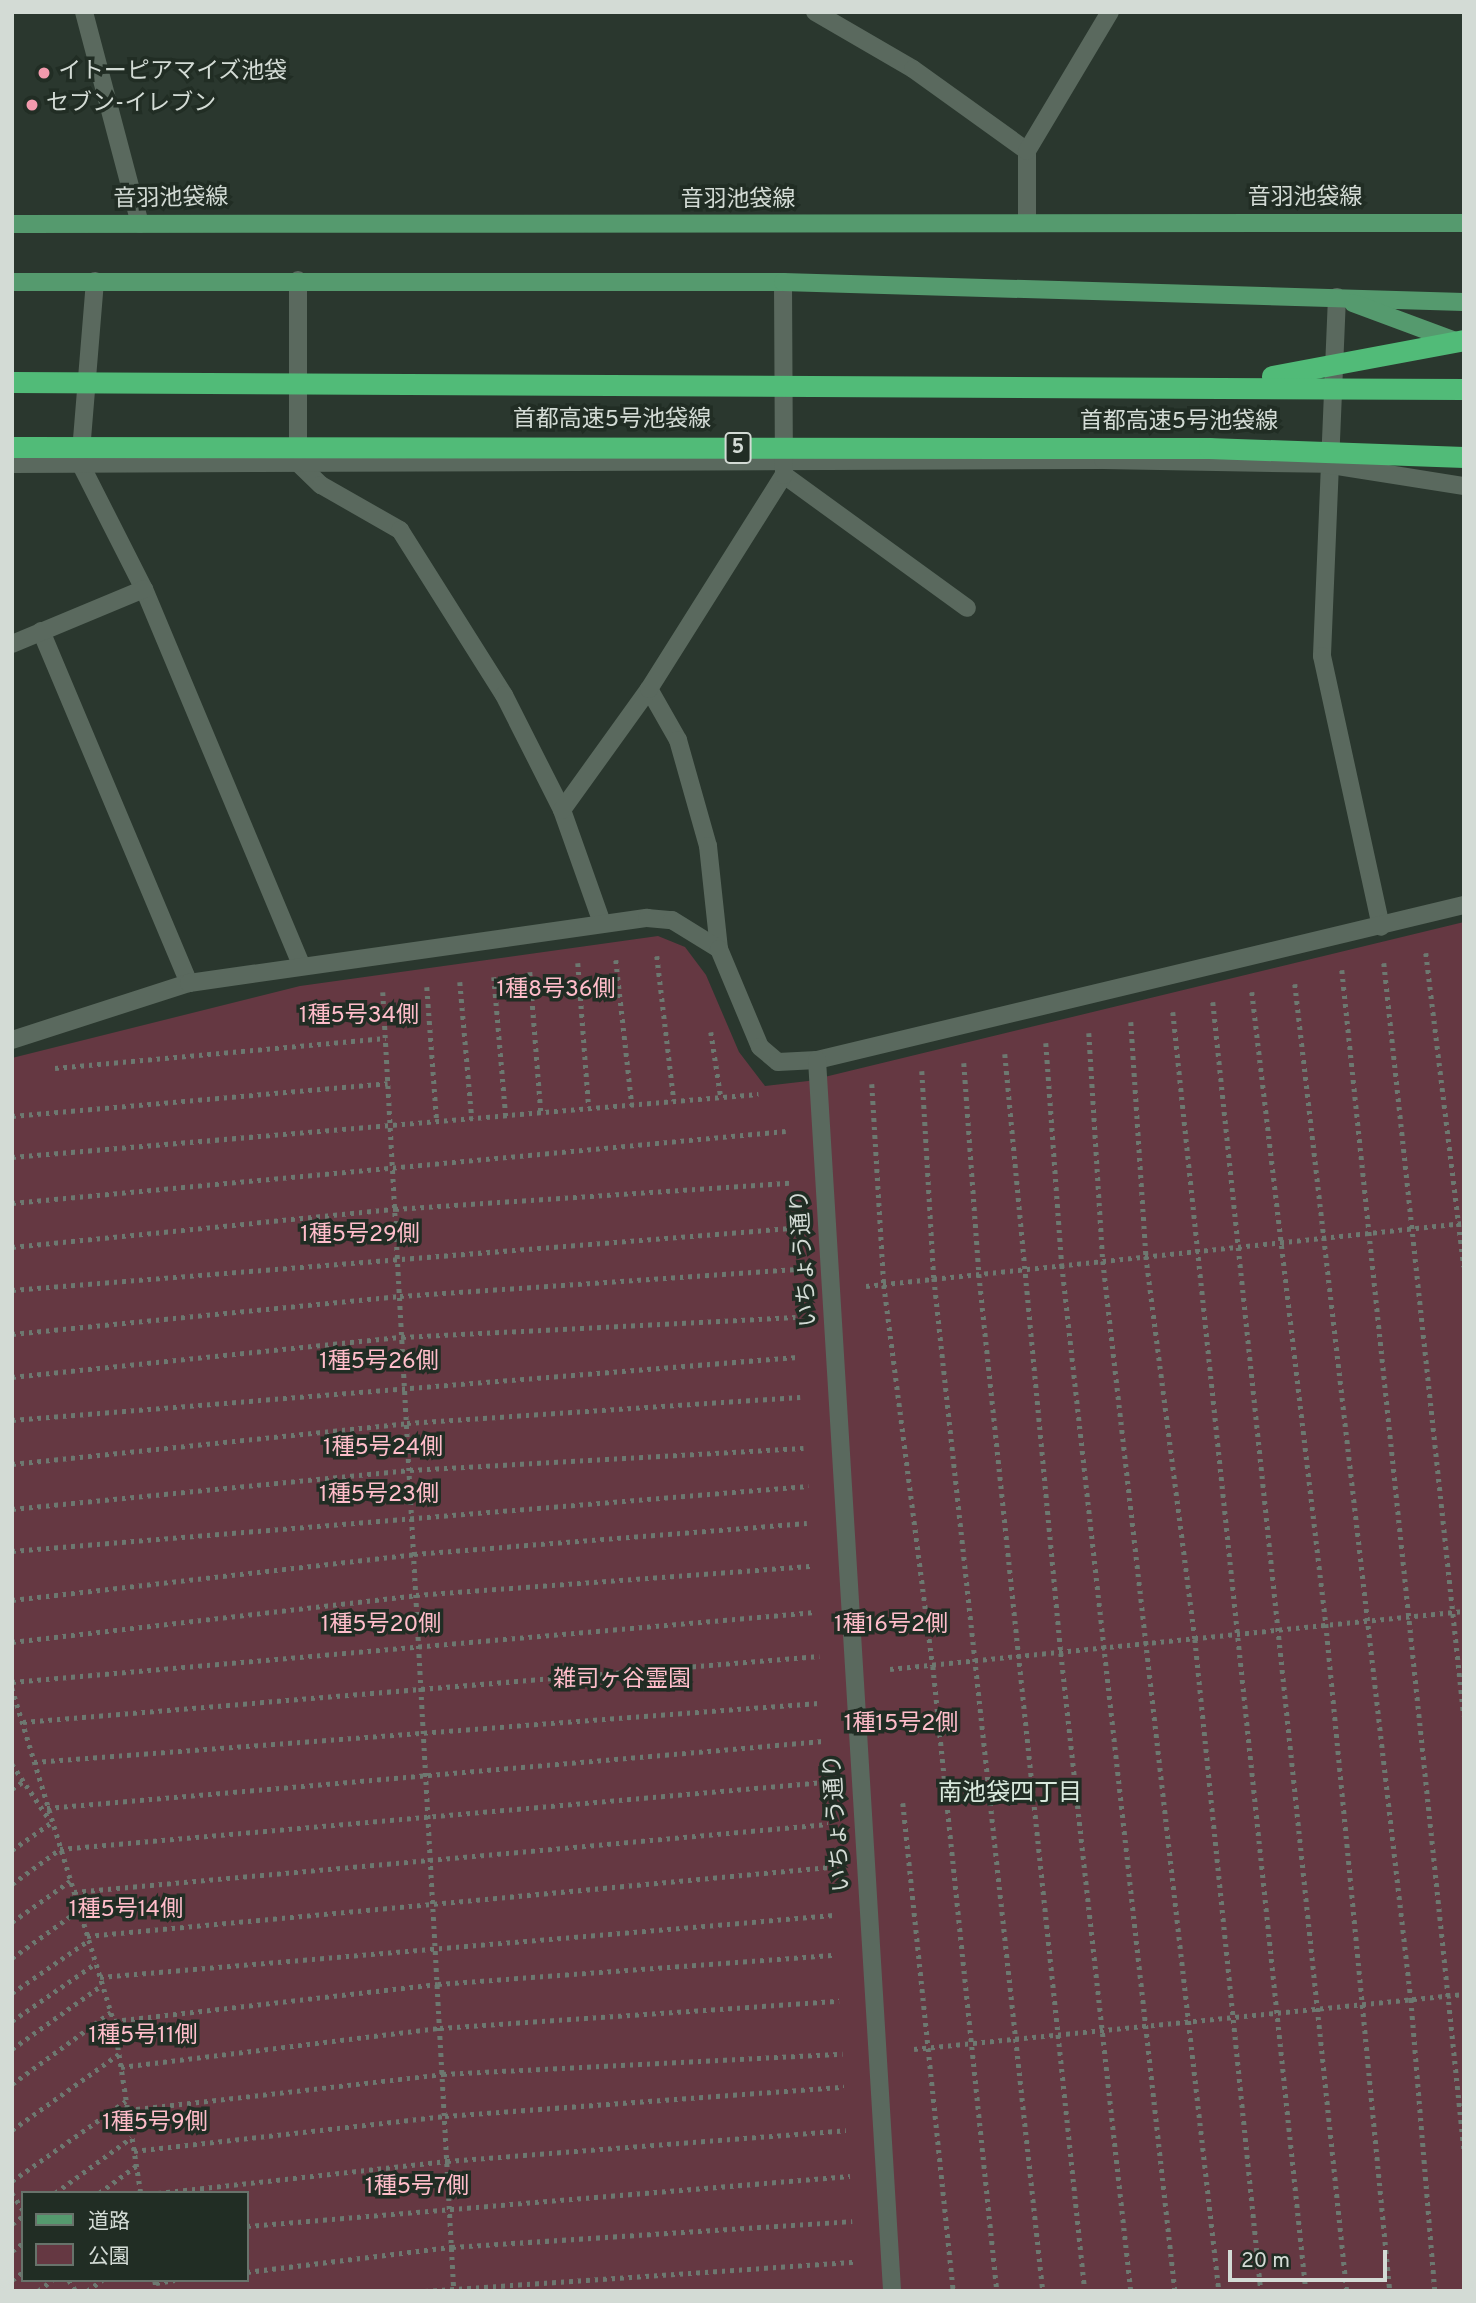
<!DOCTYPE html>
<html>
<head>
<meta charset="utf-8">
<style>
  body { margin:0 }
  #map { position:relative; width:1476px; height:2303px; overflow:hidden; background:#2a372e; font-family:Overpass,"Noto Sans JP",sans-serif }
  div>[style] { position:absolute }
  .green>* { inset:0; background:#653842 }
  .path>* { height:4.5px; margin-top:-2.25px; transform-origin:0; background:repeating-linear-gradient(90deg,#6d7870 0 3.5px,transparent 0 8.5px) }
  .minor>* { height:18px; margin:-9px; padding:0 9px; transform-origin:9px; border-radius:9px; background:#5a695e }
  .major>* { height:18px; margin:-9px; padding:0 9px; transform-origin:9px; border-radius:9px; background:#559a6e }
  .highway>* { height:21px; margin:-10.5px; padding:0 10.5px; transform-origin:10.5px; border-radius:10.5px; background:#51bb78 }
  .dots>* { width:19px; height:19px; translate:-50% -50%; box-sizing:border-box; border:4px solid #212d24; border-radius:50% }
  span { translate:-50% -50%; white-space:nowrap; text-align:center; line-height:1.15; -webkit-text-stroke:7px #212d24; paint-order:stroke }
  .shield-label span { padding:2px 5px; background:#212d24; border:2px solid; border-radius:5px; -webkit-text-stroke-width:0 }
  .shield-label { font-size:21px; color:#d3dbd5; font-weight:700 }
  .poi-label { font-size:23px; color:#d3dbd5 }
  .left { translate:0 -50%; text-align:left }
  .street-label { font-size:23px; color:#d3dbd5 }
  .park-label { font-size:23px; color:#ffbdca }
  .neighbourhood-label { font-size:24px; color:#d9e9dd }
  .frame { position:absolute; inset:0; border:14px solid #d3dbd5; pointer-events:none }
  .legend { position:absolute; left:21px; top:2191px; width:228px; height:91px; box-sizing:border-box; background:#212d24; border:2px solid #68736b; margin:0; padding:9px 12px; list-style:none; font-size:21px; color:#d3dbd5 }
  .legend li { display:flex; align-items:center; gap:14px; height:35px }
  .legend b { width:35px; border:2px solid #68736b }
  .scale { position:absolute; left:1228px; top:2250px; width:159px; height:32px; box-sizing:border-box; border:4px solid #d3dbd5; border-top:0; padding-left:9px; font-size:21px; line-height:24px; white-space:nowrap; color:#d3dbd5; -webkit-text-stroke:5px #212d24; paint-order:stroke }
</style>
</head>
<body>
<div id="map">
  <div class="green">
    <i style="clip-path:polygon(evenodd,1464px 922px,1464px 2291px,12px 2291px,12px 1058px,300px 986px,658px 936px,685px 947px,706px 975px,739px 1052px,765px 1086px,808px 1081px,1464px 922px,23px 2193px,247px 2193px,247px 2280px,23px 2280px,23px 2193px)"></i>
  </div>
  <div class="path">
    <i style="left:1426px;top:953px;width:316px;rotate:83.1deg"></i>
    <i style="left:657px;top:956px;width:146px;rotate:83.3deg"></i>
    <i style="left:616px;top:960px;width:146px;rotate:83.7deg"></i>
    <i style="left:578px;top:963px;width:145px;rotate:85.7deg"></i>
    <i style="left:1384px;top:963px;width:757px;rotate:83.94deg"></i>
    <i style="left:1342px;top:970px;width:1185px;rotate:84.09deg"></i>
    <i style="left:530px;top:972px;width:140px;rotate:85.5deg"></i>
    <i style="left:494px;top:977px;width:140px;rotate:85.1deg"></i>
    <i style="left:460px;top:982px;width:137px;rotate:85deg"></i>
    <i style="left:1295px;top:984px;width:1022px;rotate:83.48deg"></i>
    <i style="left:1411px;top:1999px;width:293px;rotate:85.3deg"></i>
    <i style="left:427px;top:987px;width:135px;rotate:85.8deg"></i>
    <i style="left:383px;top:992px;width:1301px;rotate:86.87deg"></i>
    <i style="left:1252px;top:992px;width:636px;rotate:83.32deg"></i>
    <i style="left:1326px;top:1624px;width:670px;rotate:84.52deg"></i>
    <i style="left:1213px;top:1002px;width:1296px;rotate:84.07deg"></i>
    <i style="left:1173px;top:1012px;width:1286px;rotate:84.06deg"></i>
    <i style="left:1131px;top:1022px;width:234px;rotate:86.3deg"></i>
    <i style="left:1146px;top:1256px;width:386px;rotate:82.7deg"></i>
    <i style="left:1195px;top:1639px;width:655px;rotate:84.22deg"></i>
    <i style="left:711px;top:1032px;width:66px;rotate:81.3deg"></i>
    <i style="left:1089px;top:1033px;width:228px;rotate:86.5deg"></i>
    <i style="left:1103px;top:1261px;width:1037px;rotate:83.57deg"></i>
    <i style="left:1046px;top:1043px;width:223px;rotate:85.9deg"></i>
    <i style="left:1062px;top:1265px;width:1032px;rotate:83.71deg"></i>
    <i style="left:1005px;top:1054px;width:602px;rotate:84.66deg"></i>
    <i style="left:1061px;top:1653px;width:642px;rotate:83.74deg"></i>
    <i style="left:964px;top:1063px;width:212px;rotate:85.9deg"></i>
    <i style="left:979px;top:1274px;width:1023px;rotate:84.05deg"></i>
    <i style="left:55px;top:1068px;width:332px;rotate:-5.2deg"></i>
    <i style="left:922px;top:1071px;width:207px;rotate:86.7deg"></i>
    <i style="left:934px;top:1278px;width:1019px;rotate:83.86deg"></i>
    <i style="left:872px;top:1084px;width:201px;rotate:86.6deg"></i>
    <i style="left:884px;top:1285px;width:384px;rotate:82.7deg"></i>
    <i style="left:933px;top:1666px;width:628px;rotate:84.15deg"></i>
    <i style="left:12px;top:1116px;width:377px;rotate:-5deg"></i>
    <i style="left:12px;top:1157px;width:749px;rotate:-4.83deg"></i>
    <i style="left:12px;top:1203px;width:777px;rotate:-5.31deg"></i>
    <i style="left:12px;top:1247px;width:385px;rotate:-5.7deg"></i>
    <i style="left:395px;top:1209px;width:395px;rotate:-3.8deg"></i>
    <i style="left:866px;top:1286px;width:601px;rotate:-6.01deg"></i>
    <i style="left:12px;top:1290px;width:781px;rotate:-4.55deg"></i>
    <i style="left:12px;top:1334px;width:390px;rotate:-5.6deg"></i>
    <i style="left:400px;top:1296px;width:395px;rotate:-3.9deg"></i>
    <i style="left:12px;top:1377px;width:392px;rotate:-5.9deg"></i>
    <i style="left:402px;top:1337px;width:394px;rotate:-2.9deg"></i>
    <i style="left:12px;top:1420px;width:788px;rotate:-4.59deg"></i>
    <i style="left:12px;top:1464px;width:397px;rotate:-5.9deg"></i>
    <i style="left:407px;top:1423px;width:394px;rotate:-3.8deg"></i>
    <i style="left:12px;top:1509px;width:400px;rotate:-5.6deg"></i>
    <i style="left:410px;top:1470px;width:394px;rotate:-3.2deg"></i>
    <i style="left:12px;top:1551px;width:799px;rotate:-4.67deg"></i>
    <i style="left:12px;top:1600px;width:405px;rotate:-6.5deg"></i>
    <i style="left:414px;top:1554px;width:394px;rotate:-4.5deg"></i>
    <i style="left:12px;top:1642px;width:407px;rotate:-6.6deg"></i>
    <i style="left:416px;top:1595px;width:398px;rotate:-4.2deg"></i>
    <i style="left:890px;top:1669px;width:577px;rotate:-5.77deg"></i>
    <i style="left:12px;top:1682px;width:806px;rotate:-4.98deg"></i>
    <i style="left:12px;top:1688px;width:348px;rotate:73deg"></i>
    <i style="left:114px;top:2021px;width:174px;rotate:81.1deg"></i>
    <i style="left:23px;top:1722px;width:799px;rotate:-4.74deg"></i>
    <i style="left:34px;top:1762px;width:787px;rotate:-4.3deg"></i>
    <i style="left:12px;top:1764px;width:66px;rotate:56.1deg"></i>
    <i style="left:12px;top:1789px;width:14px;rotate:-34deg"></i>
    <i style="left:903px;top:1803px;width:491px;rotate:84.1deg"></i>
    <i style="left:47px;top:1808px;width:779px;rotate:-4.93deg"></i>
    <i style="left:12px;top:1850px;width:49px;rotate:-35deg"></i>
    <i style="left:12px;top:1884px;width:59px;rotate:-36.1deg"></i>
    <i style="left:60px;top:1849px;width:767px;rotate:-5.01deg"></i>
    <i style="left:74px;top:1892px;width:757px;rotate:-5.15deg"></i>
    <i style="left:12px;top:1922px;width:71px;rotate:-35.3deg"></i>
    <i style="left:87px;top:1936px;width:746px;rotate:-5.31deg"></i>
    <i style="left:12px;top:1958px;width:82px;rotate:-35.6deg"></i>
    <i style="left:100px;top:1977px;width:736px;rotate:-4.83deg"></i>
    <i style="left:12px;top:1993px;width:93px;rotate:-34.5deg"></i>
    <i style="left:12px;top:2021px;width:102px;rotate:-34.6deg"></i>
    <i style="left:114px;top:2021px;width:326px;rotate:-6.5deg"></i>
    <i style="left:438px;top:1984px;width:398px;rotate:-4.2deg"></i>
    <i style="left:12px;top:2049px;width:110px;rotate:-35.4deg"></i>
    <i style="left:914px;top:2049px;width:553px;rotate:-5.71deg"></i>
    <i style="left:121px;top:2067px;width:321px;rotate:-7deg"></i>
    <i style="left:440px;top:2028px;width:400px;rotate:-3.9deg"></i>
    <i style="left:12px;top:2084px;width:122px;rotate:-36deg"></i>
    <i style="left:128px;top:2110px;width:317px;rotate:-6.5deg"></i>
    <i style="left:443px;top:2074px;width:400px;rotate:-2.9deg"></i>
    <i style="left:12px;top:2130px;width:131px;rotate:-35.4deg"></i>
    <i style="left:134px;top:2151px;width:313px;rotate:-6.4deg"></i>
    <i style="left:445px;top:2116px;width:400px;rotate:-4.2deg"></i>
    <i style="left:12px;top:2181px;width:139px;rotate:-35.1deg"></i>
    <i style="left:12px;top:2193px;width:20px;rotate:57deg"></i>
    <i style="left:55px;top:2193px;width:94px;rotate:-35.9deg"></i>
    <i style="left:99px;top:2193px;width:46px;rotate:-36.1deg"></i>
    <i style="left:158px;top:2193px;width:291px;rotate:-6.3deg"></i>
    <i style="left:447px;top:2161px;width:400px;rotate:-4.4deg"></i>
    <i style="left:12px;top:2224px;width:14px;rotate:-36deg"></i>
    <i style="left:247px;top:2226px;width:605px;rotate:-4.74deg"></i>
    <i style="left:12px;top:2251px;width:14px;rotate:-36deg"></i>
    <i style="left:247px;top:2272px;width:207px;rotate:-7deg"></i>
    <i style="left:452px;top:2247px;width:401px;rotate:-3.7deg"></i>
    <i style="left:12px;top:2280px;width:14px;rotate:-36deg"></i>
    <i style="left:69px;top:2280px;width:13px;rotate:58deg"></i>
    <i style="left:155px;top:2281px;width:10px;rotate:79deg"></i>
    <i style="left:156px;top:2283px;width:19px;rotate:-9deg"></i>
    <i style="left:38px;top:2291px;width:18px;rotate:-38deg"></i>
    <i style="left:87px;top:2291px;width:19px;rotate:-36deg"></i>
    <i style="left:425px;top:2291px;width:431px;rotate:-3.9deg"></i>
  </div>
  <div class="minor">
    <i style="left:84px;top:12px;width:219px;rotate:75.2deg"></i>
    <i style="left:815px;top:12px;width:113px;rotate:30.2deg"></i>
    <i style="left:913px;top:69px;width:140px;rotate:35.7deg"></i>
    <i style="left:1027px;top:151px;width:70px;rotate:90deg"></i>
    <i style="left:1027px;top:151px;width:162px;rotate:-59.2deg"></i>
    <i style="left:298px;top:280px;width:183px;rotate:90deg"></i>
    <i style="left:298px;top:463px;width:32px;rotate:44deg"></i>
    <i style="left:321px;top:485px;width:91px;rotate:29.7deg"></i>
    <i style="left:400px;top:530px;width:195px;rotate:57.8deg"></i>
    <i style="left:504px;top:695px;width:129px;rotate:63.2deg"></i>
    <i style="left:562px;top:810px;width:120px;rotate:70.5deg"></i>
    <i style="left:95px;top:281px;width:183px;rotate:94.7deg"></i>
    <i style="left:80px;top:463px;width:141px;rotate:63.1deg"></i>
    <i style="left:144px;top:589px;width:407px;rotate:67.3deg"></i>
    <i style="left:1337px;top:297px;width:359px;rotate:92.4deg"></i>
    <i style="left:1322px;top:656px;width:277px;rotate:77.7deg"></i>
    <i style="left:12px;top:464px;width:1091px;rotate:-0.21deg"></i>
    <i style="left:1103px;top:460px;width:222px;rotate:1deg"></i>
    <i style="left:1325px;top:464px;width:141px;rotate:9deg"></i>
    <i style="left:784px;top:475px;width:226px;rotate:36deg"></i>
    <i style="left:41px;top:631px;width:382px;rotate:67.2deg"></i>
    <i style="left:12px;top:644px;width:143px;rotate:-22.6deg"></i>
    <i style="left:649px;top:689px;width:59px;rotate:60.4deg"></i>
    <i style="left:678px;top:740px;width:110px;rotate:74.2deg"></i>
    <i style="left:708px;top:846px;width:104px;rotate:83.9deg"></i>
    <i style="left:562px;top:810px;width:149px;rotate:-54.3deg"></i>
    <i style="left:649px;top:689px;width:253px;rotate:-57.8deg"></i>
    <i style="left:784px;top:475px;width:193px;rotate:-90.3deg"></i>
    <i style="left:12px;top:1040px;width:186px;rotate:-17.9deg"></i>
    <i style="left:189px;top:983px;width:463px;rotate:-8.1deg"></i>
    <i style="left:647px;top:918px;width:25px;rotate:5deg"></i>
    <i style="left:672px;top:920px;width:55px;rotate:31.7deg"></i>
    <i style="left:719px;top:949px;width:106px;rotate:67.3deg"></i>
    <i style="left:760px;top:1047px;width:23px;rotate:40deg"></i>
    <i style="left:778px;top:1062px;width:39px;rotate:-3deg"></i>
    <i style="left:817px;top:1060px;width:665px;rotate:-13.47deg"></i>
    <i style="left:817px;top:1060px;width:1233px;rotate:86.51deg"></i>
  </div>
  <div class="major">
    <i style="left:12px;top:224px;width:1452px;rotate:-0.04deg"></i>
    <i style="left:12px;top:282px;width:771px"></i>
    <i style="left:783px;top:282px;width:681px;rotate:1.68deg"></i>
    <i style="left:1353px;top:303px;width:112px;rotate:20.4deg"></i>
  </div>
  <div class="highway">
    <i style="left:1272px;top:376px;width:195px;rotate:-10.6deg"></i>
    <i style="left:12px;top:382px;width:1452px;rotate:0.28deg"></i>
    <i style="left:12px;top:447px;width:1197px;rotate:0.05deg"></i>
    <i style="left:1209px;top:448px;width:255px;rotate:2deg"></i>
  </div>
  <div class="dots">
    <i style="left:44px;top:73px;background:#f29aad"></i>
    <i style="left:32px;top:105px;background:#f29aad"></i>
  </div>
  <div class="shield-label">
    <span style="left:738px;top:448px">5</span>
  </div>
  <div class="poi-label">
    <span class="left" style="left:58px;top:73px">イトーピアマイズ池袋</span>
    <span class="left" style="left:46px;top:105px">セブン-イレブン</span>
  </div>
  <div class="street-label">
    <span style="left:1305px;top:199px">音羽池袋線</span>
    <span style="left:171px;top:200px;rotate:-1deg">音羽池袋線</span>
    <span style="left:738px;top:201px">音羽池袋線</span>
    <span style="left:612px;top:421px">首都高速5号池袋線</span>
    <span style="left:1179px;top:423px">首都高速5号池袋線</span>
    <span style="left:806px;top:1258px;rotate:-94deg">いちょう通り</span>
    <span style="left:839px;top:1823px;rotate:-94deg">いちょう通り</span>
  </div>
  <div class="park-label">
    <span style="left:556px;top:991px">1種8号36側</span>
    <span style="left:359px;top:1017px">1種5号34側</span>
    <span style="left:360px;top:1236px">1種5号29側</span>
    <span style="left:379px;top:1363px">1種5号26側</span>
    <span style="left:383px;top:1449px">1種5号24側</span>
    <span style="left:379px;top:1496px">1種5号23側</span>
    <span style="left:381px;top:1626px">1種5号20側</span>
    <span style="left:891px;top:1626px">1種16号2側</span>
    <span style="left:622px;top:1681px">雑司ヶ谷霊園</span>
    <span style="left:901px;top:1725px">1種15号2側</span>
    <span style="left:126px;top:1911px">1種5号14側</span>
    <span style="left:143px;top:2037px">1種5号11側</span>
    <span style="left:155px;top:2124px">1種5号9側</span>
    <span style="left:417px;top:2188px">1種5号7側</span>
  </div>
  <div class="neighbourhood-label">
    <span style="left:1010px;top:1795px">南池袋四丁目</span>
  </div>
  <div class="frame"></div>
  <ul class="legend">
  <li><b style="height:9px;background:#559a6e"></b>道路</li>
  <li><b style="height:19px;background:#653842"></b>公園</li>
  </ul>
  <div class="scale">20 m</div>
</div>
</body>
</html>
